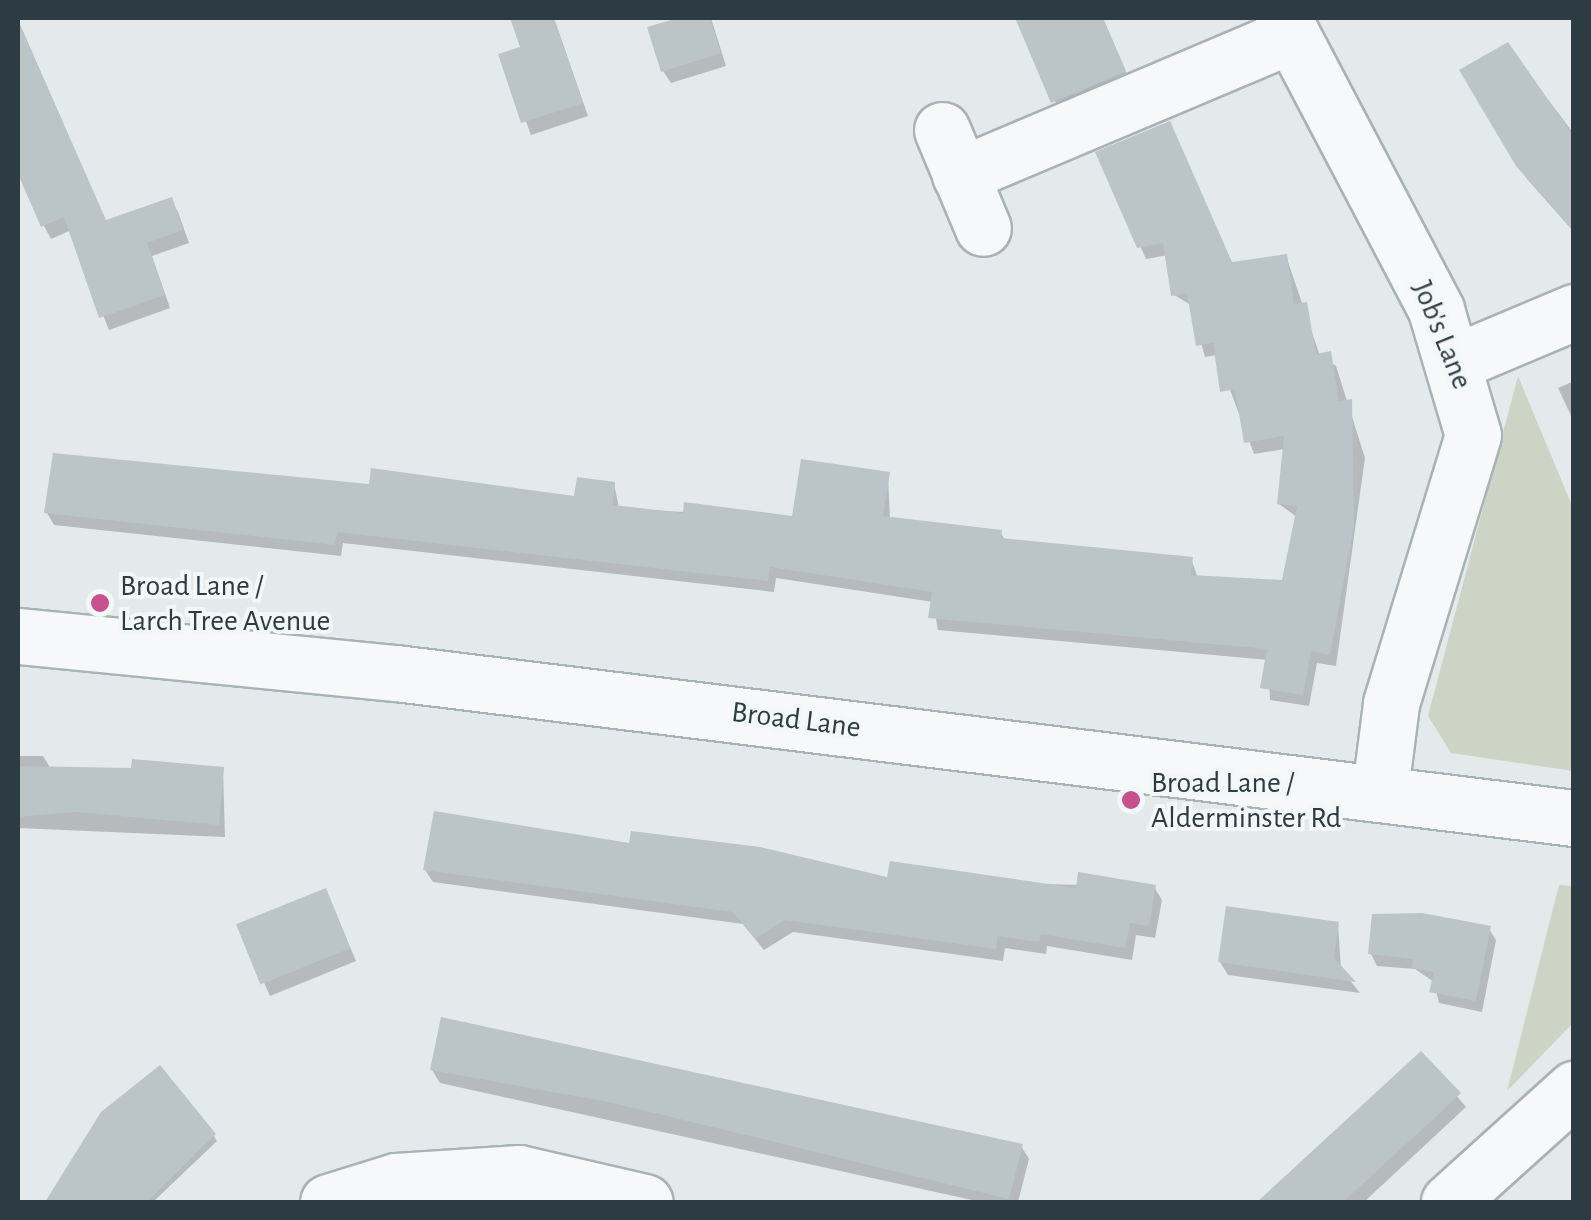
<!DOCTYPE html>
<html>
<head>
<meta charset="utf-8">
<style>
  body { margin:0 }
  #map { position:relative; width:1591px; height:1220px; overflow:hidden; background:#e4e9eb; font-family:"Alegreya Sans",sans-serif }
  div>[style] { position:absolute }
  .green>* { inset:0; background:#ced4c5 }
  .shadow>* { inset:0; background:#0003 }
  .building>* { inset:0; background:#bbc4c7; transform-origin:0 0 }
  .roads { filter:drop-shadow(2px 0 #a9b2b5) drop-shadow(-2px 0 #a9b2b5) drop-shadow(0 2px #a9b2b5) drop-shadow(0 -2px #a9b2b5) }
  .minor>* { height:55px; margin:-27.5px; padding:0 27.5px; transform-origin:27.5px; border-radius:27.5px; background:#f6f8f9 }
  .dots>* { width:28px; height:28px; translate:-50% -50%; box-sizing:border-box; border:5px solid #f3f7f8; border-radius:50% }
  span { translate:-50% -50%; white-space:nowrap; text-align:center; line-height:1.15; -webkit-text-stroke:8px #f3f7f8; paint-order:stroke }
  .street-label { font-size:30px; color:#2c3c42 }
  .poi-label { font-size:30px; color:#2c3c42 }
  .left { translate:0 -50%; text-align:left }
  .frame { position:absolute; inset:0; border:20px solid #2c3c42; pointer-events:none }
</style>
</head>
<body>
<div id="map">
  <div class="green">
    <i style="clip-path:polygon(1518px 376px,1573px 508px,1573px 771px,1451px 753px,1428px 716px)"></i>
    <i style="clip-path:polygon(1559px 885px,1573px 886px,1573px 1023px,1507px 1091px)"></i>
  </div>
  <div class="shadow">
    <i style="clip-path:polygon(513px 18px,554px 18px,588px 116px,531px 135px,501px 55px,523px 48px)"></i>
    <i style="clip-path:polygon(711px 18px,726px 66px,671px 83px,663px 71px,676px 18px)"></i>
    <i style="clip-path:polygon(1018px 18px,1103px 18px,1129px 80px,1061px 114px)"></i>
    <i style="clip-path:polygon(18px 20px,106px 222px,171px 200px,178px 212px,189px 243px,152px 256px,170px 308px,109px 330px,69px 231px,51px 239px,44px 226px,18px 172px)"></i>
    <i style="clip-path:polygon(1507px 45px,1574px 134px,1574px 232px,1527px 179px,1462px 71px)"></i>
    <i style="clip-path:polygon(1098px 153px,1232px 264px,1286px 256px,1320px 356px,1336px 366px,1365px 458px,1336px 666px,1317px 663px,1309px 706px,1270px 700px,1268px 660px,938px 630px,933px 602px,776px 578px,774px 592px,343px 543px,341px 556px,54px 525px,47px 513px,371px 486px,576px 499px,614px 484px,619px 508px,794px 519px,888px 475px,890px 519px,1000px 532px,1006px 541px,1191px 559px,1198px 578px,1284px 583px,1297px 517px,1279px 504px,1285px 449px,1254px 454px,1217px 355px,1205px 357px,1191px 305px,1174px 295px,1168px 255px,1146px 259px)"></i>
    <i style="clip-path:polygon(1574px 381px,1574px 422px,1558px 388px)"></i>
    <i style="clip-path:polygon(18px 756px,43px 756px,51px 769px,223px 769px,225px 837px,18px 828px)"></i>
    <i style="clip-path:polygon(631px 846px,889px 880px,1154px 887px,1162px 900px,1155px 938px,1136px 935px,1132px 960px,1047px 946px,1046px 954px,1005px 948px,1003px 961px,793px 932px,764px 950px,743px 924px,433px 882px,425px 870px)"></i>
    <i style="clip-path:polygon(332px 904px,356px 961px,270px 996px,239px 926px)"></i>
    <i style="clip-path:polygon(1338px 924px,1341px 969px,1360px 993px,1228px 975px,1220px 962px)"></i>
    <i style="clip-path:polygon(1489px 929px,1496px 940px,1482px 1012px,1439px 1003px,1434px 982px,1415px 969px,1377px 966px,1371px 954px)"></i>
    <i style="clip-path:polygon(1421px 1054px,1466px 1107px,1364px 1202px,1261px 1202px)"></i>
    <i style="clip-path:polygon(432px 1070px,1021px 1146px,1029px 1159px,1018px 1202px,981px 1202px,440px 1083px)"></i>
    <i style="clip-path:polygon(103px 1113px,214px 1136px,217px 1141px,153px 1202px,48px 1202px)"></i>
  </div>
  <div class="building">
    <i style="clip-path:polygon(510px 18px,554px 18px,583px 103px,521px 123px,498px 54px,520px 47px)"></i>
    <i style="clip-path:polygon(678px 18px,710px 18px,721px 53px,661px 72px,647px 27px)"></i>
    <i style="clip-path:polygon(1015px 18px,1103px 18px,1126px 71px,1051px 103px)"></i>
    <i style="clip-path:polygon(18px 20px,106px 220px,172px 197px,183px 230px,147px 243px,165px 295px,99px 318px,64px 217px,41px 227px,18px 174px)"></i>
    <i style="clip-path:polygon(1508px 42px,1574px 137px,1574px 231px,1516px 166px,1459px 70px)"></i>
    <i style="clip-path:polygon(1170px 121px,1232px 262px,1287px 254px,1294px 304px,1307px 302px,1316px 354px,1331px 351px,1339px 401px,1352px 399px,1354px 526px,1330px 655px,1311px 651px,1303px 695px,1260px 688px,1267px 649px,928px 618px,932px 592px,770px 567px,768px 581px,337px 532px,335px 545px,44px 513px,53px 453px,369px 484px,371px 468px,574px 496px,577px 477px,615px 482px,613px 505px,683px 513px,684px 502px,792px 516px,801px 459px,890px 472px,883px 516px,1002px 530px,1001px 538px,1193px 557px,1191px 575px,1282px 580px,1297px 506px,1277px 504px,1284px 436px,1244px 443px,1235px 389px,1220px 392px,1213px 343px,1196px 346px,1187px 293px,1171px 296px,1163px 243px,1137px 248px,1095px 152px)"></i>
    <i style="clip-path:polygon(132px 759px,224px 767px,219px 825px,76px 812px,18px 817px,18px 766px,131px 768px)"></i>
    <i style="clip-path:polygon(434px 811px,629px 843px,631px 831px,760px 847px,887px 877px,890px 861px,1076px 888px,1078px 872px,1156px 885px,1149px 926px,1130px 923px,1125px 948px,1041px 934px,1039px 942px,998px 936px,996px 949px,785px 920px,755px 939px,733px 912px,423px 870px)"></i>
    <i style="left:326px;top:888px;width:65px;height:97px;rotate:68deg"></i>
    <i style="clip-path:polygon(1226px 906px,1339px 922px,1334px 958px,1356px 982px,1218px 962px)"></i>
    <i style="clip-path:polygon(1422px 913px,1491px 926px,1476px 1001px,1429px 992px,1434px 972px,1412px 968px,1413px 959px,1368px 954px,1372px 914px)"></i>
    <i style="clip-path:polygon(441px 1017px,1023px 1144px,1009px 1199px,609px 1102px,430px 1070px)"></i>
    <i style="clip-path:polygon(1421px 1051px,1461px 1093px,1428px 1124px,1343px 1202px,1257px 1202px)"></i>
    <i style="clip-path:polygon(160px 1065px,216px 1134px,147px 1202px,45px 1202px,101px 1112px)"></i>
  </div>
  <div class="roads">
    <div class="minor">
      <i style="left:1283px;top:18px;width:330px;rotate:62.3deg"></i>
      <i style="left:1436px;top:310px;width:130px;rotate:73.5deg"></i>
      <i style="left:1473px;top:435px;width:281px;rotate:107deg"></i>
      <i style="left:1391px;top:704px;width:87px;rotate:97.3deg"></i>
      <i style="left:942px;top:130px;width:106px;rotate:67.3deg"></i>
      <i style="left:960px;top:175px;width:360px;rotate:-22.9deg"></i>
      <i style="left:1458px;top:361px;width:126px;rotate:-22.9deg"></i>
      <i style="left:18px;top:636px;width:380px;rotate:5.6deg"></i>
      <i style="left:396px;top:673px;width:1187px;rotate:7.02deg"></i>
      <i style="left:328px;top:1202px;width:71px;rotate:-17.2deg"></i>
      <i style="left:396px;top:1181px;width:123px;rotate:-3.7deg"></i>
      <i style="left:519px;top:1173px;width:129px;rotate:13deg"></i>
      <i style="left:1449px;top:1202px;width:169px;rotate:-42.1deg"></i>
    </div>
  </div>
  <div class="dots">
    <i style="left:100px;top:603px;background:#c7518c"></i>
    <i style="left:1131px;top:800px;background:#c7518c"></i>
  </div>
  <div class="street-label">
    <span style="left:1442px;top:335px;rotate:68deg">Job's Lane</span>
    <span style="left:796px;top:720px;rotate:7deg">Broad Lane</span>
  </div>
  <div class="poi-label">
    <span class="left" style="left:120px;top:603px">Broad Lane /<br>Larch Tree Avenue</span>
    <span class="left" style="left:1151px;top:800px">Broad Lane /<br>Alderminster Rd</span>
  </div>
  <div class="frame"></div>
</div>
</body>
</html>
